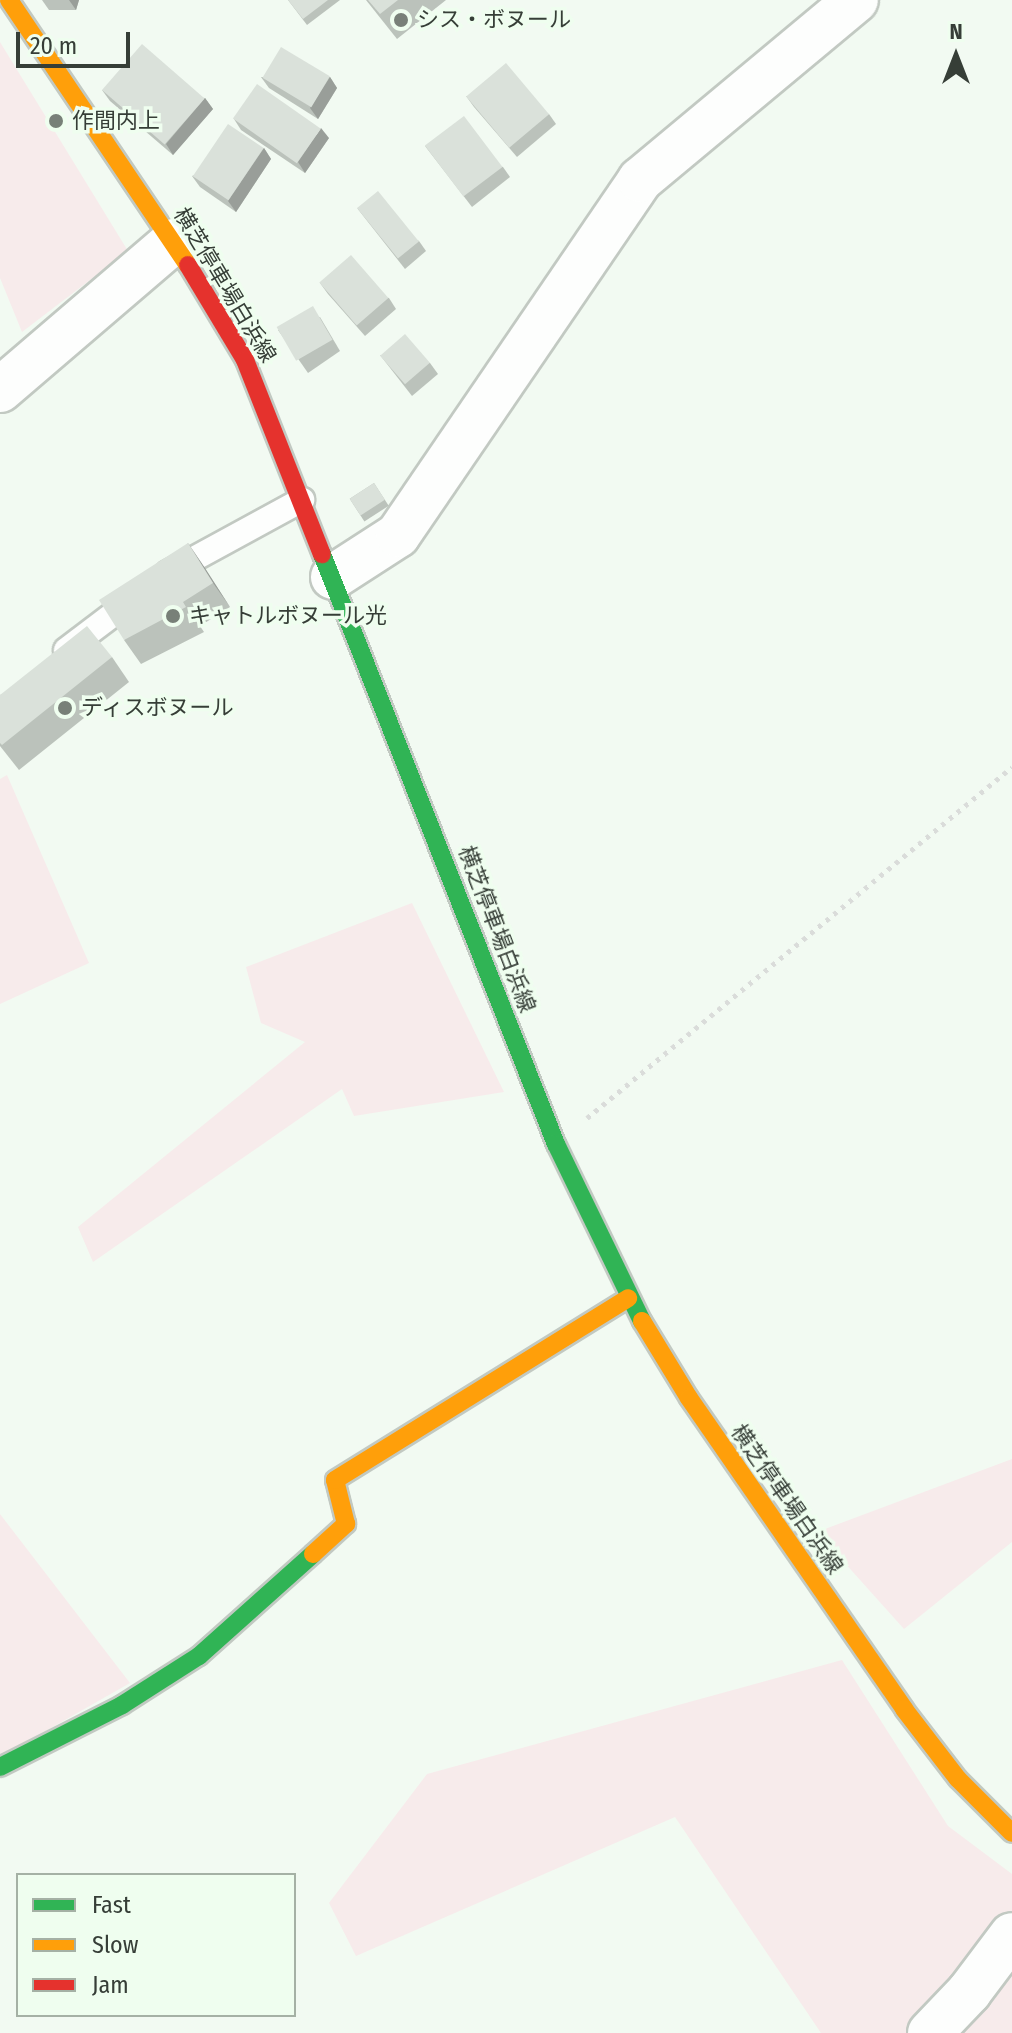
<!DOCTYPE html>
<html>
<head>
<meta charset="utf-8">
<style>
  body { margin:0 }
  #map { position:relative; width:1012px; height:2033px; overflow:hidden; background:#f2faf2; font-family:"Fira Sans Condensed","Noto Sans JP",sans-serif }
  div>[style] { position:absolute }
  .green>* { inset:0; background:#f7ebeb }
  .path>* { height:5px; margin-top:-2.5px; transform-origin:0; background:repeating-linear-gradient(90deg,#dadcda 0 4px,transparent 0 10px) }
  .roads { filter:drop-shadow(2px 0 #c2c9c2) drop-shadow(-2px 0 #c2c9c2) drop-shadow(0 2px #c2c9c2) drop-shadow(0 -2px #c2c9c2) }
  .lane>* { height:24px; margin:-12px; padding:0 12px; transform-origin:12px; border-radius:12px; background:#fdfefd }
  .street>* { height:44px; margin:-22px; padding:0 22px; transform-origin:22px; border-radius:22px; background:#fdfefd }
  .fast>* { height:18px; margin:-9px; padding:0 9px; transform-origin:9px; border-radius:9px; background:#30b455 }
  .slow>* { height:18px; margin:-9px; padding:0 9px; transform-origin:9px; border-radius:9px; background:#ff9f0a }
  .jam>* { height:18px; margin:-9px; padding:0 9px; transform-origin:9px; border-radius:9px; background:#e5322d }
  .wall>* { inset:0; background:#bbc2bb; transform-origin:0 0 }
  .shaded-wall>* { inset:0; background:#999e99 }
  .building>* { inset:0; background:#dae1da; transform-origin:0 0 }
  .dots>* { width:22px; height:22px; translate:-50% -50%; box-sizing:border-box; border:4px solid #effeef; border-radius:50% }
  span { translate:-50% -50%; white-space:nowrap; text-align:center; line-height:1.15; -webkit-text-stroke:7px #effeef; paint-order:stroke }
  .poi-label { font-size:22px; color:#363e37 }
  .left { translate:0 -50%; text-align:left }
  .street-label { font-size:22px; color:#363e37 }
  .legend { position:absolute; left:16px; top:1873px; width:280px; height:144px; box-sizing:border-box; background:#effeef; border:2px solid #a5b1a5; margin:0; padding:10px 14px; list-style:none; font-size:24px; color:#363e37 }
  .legend li { display:flex; align-items:center; gap:16px; height:40px }
  .legend b { width:40px; border:2px solid #a5b1a5 }
  .north { position:absolute; left:916px; top:16px; width:80px; height:80px; -webkit-text-stroke:6px #effeef; paint-order:stroke; rotate:0deg; font-size:22px; font-weight:700; line-height:32px; text-align:center; color:#363e37 }
  .north::after { content:''; display:block; margin:auto; width:28px; height:36px; background:#363e37; clip-path:polygon(50% 0,100% 100%,50% 72%,0 100%) }
  .scale { position:absolute; left:16px; top:32px; width:114px; height:36px; box-sizing:border-box; border:4px solid #363e37; border-top:0; padding-left:10px; font-size:24px; line-height:28px; white-space:nowrap; color:#363e37; -webkit-text-stroke:6px #effeef; paint-order:stroke }
</style>
</head>
<body>
<div id="map">
  <div class="green">
    <i style="clip-path:polygon(0 42px,128px 251px,22px 332px,0 278px)"></i>
    <i style="clip-path:polygon(7px 775px,89px 963px,0 1004px,0 779px)"></i>
    <i style="clip-path:polygon(412px 903px,504px 1092px,354px 1116px,342px 1089px,93px 1262px,78px 1227px,305px 1042px,261px 1023px,246px 967px)"></i>
    <i style="clip-path:polygon(1012px 1459px,1012px 1542px,904px 1629px,817px 1532px)"></i>
    <i style="clip-path:polygon(0 1514px,130px 1683px,0 1757px)"></i>
    <i style="clip-path:polygon(842px 1660px,948px 1826px,1012px 1874px,1012px 2033px,821px 2033px,675px 1817px,356px 1956px,329px 1903px,427px 1774px)"></i>
  </div>
  <div class="path">
    <i style="left:587px;top:1118px;width:551px;rotate:-39.55deg"></i>
  </div>
  <div class="roads">
    <div class="lane">
      <i style="left:168px;top:573px;width:153px;rotate:-28.6deg"></i>
      <i style="left:66px;top:650px;width:88px;rotate:-37.1deg"></i>
    </div>
    <div class="street">
      <i style="left:0;top:390px;width:229px;rotate:-40.6deg"></i>
      <i style="left:333px;top:577px;width:77px;rotate:-32.9deg"></i>
      <i style="left:398px;top:535px;width:430px;rotate:-55.7deg"></i>
      <i style="left:640px;top:180px;width:281px;rotate:-39.8deg"></i>
      <i style="left:930px;top:2033px;width:57px;rotate:-46.4deg"></i>
      <i style="left:969px;top:1992px;width:71px;rotate:-53deg"></i>
    </div>
    <div class="fast">
      <i style="left:322px;top:554px;width:635px;rotate:68.37deg"></i>
      <i style="left:556px;top:1144px;width:197px;rotate:64.1deg"></i>
      <i style="left:0;top:1767px;width:137px;rotate:-26.9deg"></i>
      <i style="left:122px;top:1705px;width:91px;rotate:-32.5deg"></i>
      <i style="left:199px;top:1656px;width:153px;rotate:-41.8deg"></i>
    </div>
    <div class="slow">
      <i style="left:9px;top:0;width:320px;rotate:56deg"></i>
      <i style="left:642px;top:1321px;width:90px;rotate:58.6deg"></i>
      <i style="left:689px;top:1398px;width:378px;rotate:55.3deg"></i>
      <i style="left:904px;top:1709px;width:88px;rotate:52.4deg"></i>
      <i style="left:958px;top:1779px;width:76px;rotate:45deg"></i>
      <i style="left:313px;top:1554px;width:45px;rotate:-42.3deg"></i>
      <i style="left:346px;top:1524px;width:45px;rotate:-104deg"></i>
      <i style="left:335px;top:1480px;width:345px;rotate:-31.8deg"></i>
    </div>
    <div class="jam">
      <i style="left:188px;top:265px;width:111px;rotate:59deg"></i>
      <i style="left:245px;top:360px;width:209px;rotate:68.4deg"></i>
    </div>
  </div>
  <div class="wall">
    <i style="clip-path:polygon(42px 0,79px 0,76px 10px,49px 10px)"></i>
    <i style="clip-path:polygon(288px 0,340px 0,307px 25px)"></i>
    <i style="clip-path:polygon(366px 0,446px 0,397px 39px)"></i>
    <i style="clip-path:polygon(261px 77px,330px 77px,337px 88px,318px 119px,269px 88px)"></i>
    <i style="clip-path:polygon(102px 90px,205px 98px,213px 109px,173px 155px,110px 101px)"></i>
    <i style="clip-path:polygon(466px 96px,549px 114px,556px 124px,517px 157px,474px 107px)"></i>
    <i style="clip-path:polygon(234px 119px,329px 138px,305px 173px,241px 130px)"></i>
    <i style="clip-path:polygon(425px 146px,503px 167px,510px 177px,472px 207px)"></i>
    <i style="clip-path:polygon(264px 148px,271px 159px,236px 212px,200px 187px,192px 176px)"></i>
    <i style="clip-path:polygon(357px 208px,419px 241px,426px 251px,405px 269px)"></i>
    <i style="clip-path:polygon(320px 283px,389px 298px,396px 309px,365px 336px,328px 294px)"></i>
    <i style="clip-path:polygon(320px 317px,340px 351px,308px 373px,278px 330px)"></i>
    <i style="clip-path:polygon(380px 355px,430px 363px,438px 374px,412px 396px)"></i>
    <i style="left:374px;top:483px;width:27px;height:29px;rotate:57deg"></i>
    <i style="clip-path:polygon(188px 543px,230px 607px,200px 626px,204px 632px,141px 664px,124px 640px)"></i>
    <i style="clip-path:polygon(112px 657px,129px 682px,19px 770px,0 746px,0 695px)"></i>
  </div>
  <div class="shaded-wall">
    <i style="clip-path:polygon(69px 0,79px 0,76px 10px)"></i>
    <i style="clip-path:polygon(330px 77px,337px 88px,318px 119px,310px 108px)"></i>
    <i style="clip-path:polygon(205px 98px,213px 109px,173px 155px,166px 144px)"></i>
    <i style="clip-path:polygon(321px 128px,329px 138px,305px 173px,298px 162px)"></i>
    <i style="clip-path:polygon(264px 148px,271px 159px,236px 212px,228px 201px)"></i>
    <i style="clip-path:polygon(188px 543px,205px 568px,230px 607px,213px 583px)"></i>
  </div>
  <div class="building">
    <i style="clip-path:polygon(288px 0,328px 0,303px 19px)"></i>
    <i style="clip-path:polygon(368px 0,398px 0,380px 14px)"></i>
    <i style="left:142px;top:44px;width:83px;height:61px;rotate:41deg"></i>
    <i style="left:281px;top:47px;width:57px;height:36px;rotate:31deg"></i>
    <i style="left:506px;top:63px;width:67px;height:52px;rotate:50deg"></i>
    <i style="left:257px;top:84px;width:78px;height:42px;rotate:35deg"></i>
    <i style="left:464px;top:116px;width:64px;height:49px;rotate:53deg"></i>
    <i style="left:228px;top:124px;width:43px;height:63px;rotate:34deg"></i>
    <i style="left:378px;top:191px;width:65px;height:27px;rotate:51deg"></i>
    <i style="left:351px;top:255px;width:57px;height:42px;rotate:49deg"></i>
    <i style="left:313px;top:306px;width:39px;height:42px;rotate:60deg"></i>
    <i style="left:405px;top:334px;width:38px;height:33px;rotate:49deg"></i>
    <i style="left:374px;top:483px;width:20px;height:29px;rotate:57deg"></i>
    <i style="clip-path:polygon(188px 543px,213px 583px,183px 602px,186px 607px,124px 640px,99px 600px)"></i>
    <i style="clip-path:polygon(87px 626px,112px 657px,2px 745px,0 743px,0 695px)"></i>
  </div>
  <div class="dots">
    <i style="left:401px;top:20px;background:#788078"></i>
    <i style="left:56px;top:121px;background:#788078"></i>
    <i style="left:173px;top:616px;background:#788078"></i>
    <i style="left:65px;top:708px;background:#788078"></i>
  </div>
  <div class="poi-label">
    <span class="left" style="left:417px;top:20px">シス・ボヌール</span>
    <span class="left" style="left:72px;top:121px">作間内上</span>
    <span class="left" style="left:189px;top:616px">キャトルボヌール光</span>
    <span class="left" style="left:81px;top:708px">ディスボヌール</span>
  </div>
  <div class="street-label">
    <span style="left:225px;top:285px;rotate:59deg">横芝停車場白浜線</span>
    <span style="left:497px;top:929px;rotate:69deg">横芝停車場白浜線</span>
    <span style="left:787px;top:1499px;rotate:55deg">横芝停車場白浜線</span>
  </div>
  <ul class="legend">
  <li><b style="height:10px;background:#30b455"></b>Fast</li>
  <li><b style="height:10px;background:#ff9f0a"></b>Slow</li>
  <li><b style="height:10px;background:#e5322d"></b>Jam</li>
  </ul>
  <div class="north">N</div>
  <div class="scale">20 m</div>
</div>
</body>
</html>
